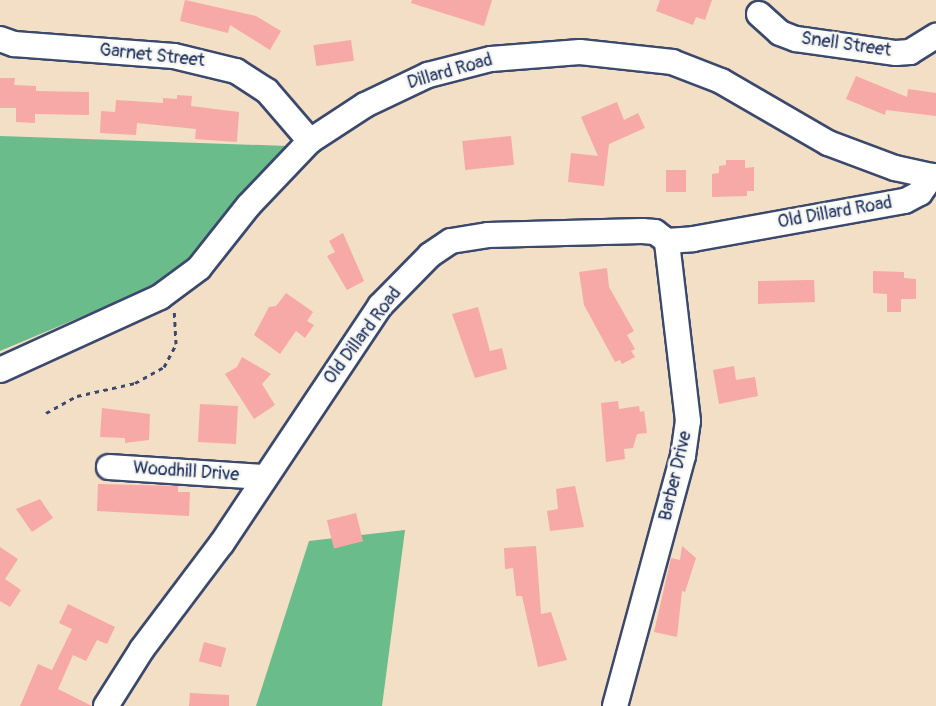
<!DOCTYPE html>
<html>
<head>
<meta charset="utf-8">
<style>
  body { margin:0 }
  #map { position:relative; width:936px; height:706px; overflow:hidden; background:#f2dfc5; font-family:Pangolin,sans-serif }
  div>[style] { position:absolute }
  .forest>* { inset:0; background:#6abc8a }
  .building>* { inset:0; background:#f6a9a6; transform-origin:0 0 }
  .path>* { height:3px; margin-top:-1.5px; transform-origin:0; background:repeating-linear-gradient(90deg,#3b496d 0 4.5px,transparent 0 9px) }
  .roads { filter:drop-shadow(2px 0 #3b496d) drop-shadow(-2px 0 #3b496d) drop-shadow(0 2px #3b496d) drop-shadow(0 -2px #3b496d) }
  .minor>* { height:24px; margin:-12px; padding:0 12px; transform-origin:12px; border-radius:12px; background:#fff }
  span { translate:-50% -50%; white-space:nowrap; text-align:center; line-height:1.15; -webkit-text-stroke:5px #f6f6f2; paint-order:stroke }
  .street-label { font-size:18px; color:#1b2f5e }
</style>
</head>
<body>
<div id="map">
  <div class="forest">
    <i style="clip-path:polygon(0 136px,288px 146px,189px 257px,152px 287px,0 351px)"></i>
    <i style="clip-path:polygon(405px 530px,382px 706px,256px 706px,309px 541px)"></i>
  </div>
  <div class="building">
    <i style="clip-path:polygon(185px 0,256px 16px,281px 31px,270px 50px,230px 25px,228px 33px,180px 21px)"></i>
    <i style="clip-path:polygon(412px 0,492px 0,484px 26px,411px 3px)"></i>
    <i style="clip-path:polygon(660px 0,712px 0,705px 20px,696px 17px,693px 25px,656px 11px)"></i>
    <i style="left:351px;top:40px;width:21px;height:38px;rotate:82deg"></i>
    <i style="clip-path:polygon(856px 76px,907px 97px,908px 89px,936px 93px,936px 116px,886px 110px,885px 115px,846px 99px)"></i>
    <i style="clip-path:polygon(0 78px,15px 78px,14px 85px,36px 86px,36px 91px,89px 92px,89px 115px,35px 114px,35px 123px,16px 122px,16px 108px,0 108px)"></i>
    <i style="clip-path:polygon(177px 95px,192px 96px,191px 106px,239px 112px,237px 142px,195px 139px,196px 129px,137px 123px,136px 135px,100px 133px,101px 111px,115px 112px,116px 100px,163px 103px,163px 98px,177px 99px)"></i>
    <i style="clip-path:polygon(617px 102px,624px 120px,638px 113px,645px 128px,609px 144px,604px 186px,568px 182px,571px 153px,598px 156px,581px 117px)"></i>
    <i style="left:511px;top:136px;width:29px;height:49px;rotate:84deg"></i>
    <i style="clip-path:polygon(726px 160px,745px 160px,745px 168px,754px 167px,754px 191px,747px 191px,747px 196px,712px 197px,712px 174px,719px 173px,719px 166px,726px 165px)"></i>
    <i style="left:666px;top:170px;width:20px;height:22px"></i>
    <i style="clip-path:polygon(343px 233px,364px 281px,347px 290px,327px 256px,335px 252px,329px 241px)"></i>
    <i style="clip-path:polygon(607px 268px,609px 287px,634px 331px,627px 335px,635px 349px,631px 351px,635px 357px,622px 364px,620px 360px,615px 362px,584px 305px,579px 272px)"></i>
    <i style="clip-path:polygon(873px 271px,904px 272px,904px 278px,916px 279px,916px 299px,901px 299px,901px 312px,887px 312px,887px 294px,873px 293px)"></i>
    <i style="clip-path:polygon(808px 280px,814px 280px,815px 302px,758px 304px,758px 281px)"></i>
    <i style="clip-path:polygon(286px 293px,313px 312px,307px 321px,314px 325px,305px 338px,296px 331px,280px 354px,254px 335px,269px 307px,276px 306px)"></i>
    <i style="clip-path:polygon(478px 307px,490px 351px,502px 348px,507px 369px,475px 378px,452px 314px)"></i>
    <i style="clip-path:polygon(242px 357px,271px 374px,262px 384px,275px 405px,254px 419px,225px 374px,237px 367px)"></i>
    <i style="clip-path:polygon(734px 366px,736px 380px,755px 377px,758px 396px,719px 404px,713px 370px)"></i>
    <i style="clip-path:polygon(618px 401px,619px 409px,639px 406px,640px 412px,644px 411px,647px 433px,637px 434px,633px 448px,624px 449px,625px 459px,606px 462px,601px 403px)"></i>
    <i style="left:200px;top:404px;width:38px;height:38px;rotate:3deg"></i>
    <i style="clip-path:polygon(102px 408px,150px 414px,149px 440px,125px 443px,125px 438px,100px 437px)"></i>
    <i style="clip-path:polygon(98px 484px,178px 486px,178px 492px,190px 492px,189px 516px,97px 511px)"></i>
    <i style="clip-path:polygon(575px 486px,584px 527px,550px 531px,547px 511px,558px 509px,556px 489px)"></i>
    <i style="clip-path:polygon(40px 499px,53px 518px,32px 532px,16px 509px)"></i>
    <i style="left:356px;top:513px;width:29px;height:30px;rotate:76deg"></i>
    <i style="clip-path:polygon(536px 546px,541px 614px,551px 612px,567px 660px,538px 667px,522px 596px,516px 596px,513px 568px,505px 569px,504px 548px)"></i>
    <i style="clip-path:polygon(682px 546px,696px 558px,685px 592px,682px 591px,677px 637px,654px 632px,671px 558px,680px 560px)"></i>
    <i style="clip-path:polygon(0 547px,18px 559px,5px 579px,21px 590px,10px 607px,0 601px)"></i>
    <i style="clip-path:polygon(68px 604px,115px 627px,107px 644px,97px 640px,86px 661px,73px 655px,58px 689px,92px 706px,20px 706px,38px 664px,52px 670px,72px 629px,59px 623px)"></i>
    <i style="left:204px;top:642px;width:23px;height:20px;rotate:15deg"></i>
    <i style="clip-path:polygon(190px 693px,229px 695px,229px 706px,189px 706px)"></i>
  </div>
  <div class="path">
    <i style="left:46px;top:413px;width:35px;rotate:-29deg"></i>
    <i style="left:77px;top:396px;width:59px;rotate:-12.6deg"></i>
    <i style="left:135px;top:383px;width:33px;rotate:-29deg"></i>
    <i style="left:164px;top:367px;width:26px;rotate:-62deg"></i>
    <i style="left:176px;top:344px;width:34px;rotate:-93deg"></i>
  </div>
  <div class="roads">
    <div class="minor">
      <i style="left:759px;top:14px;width:28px;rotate:42deg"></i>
      <i style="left:780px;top:33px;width:17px;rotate:21deg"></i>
      <i style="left:796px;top:39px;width:101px;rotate:8deg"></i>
      <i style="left:896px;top:53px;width:14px;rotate:-4deg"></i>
      <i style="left:910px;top:52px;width:31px;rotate:-32deg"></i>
      <i style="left:0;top:39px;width:15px;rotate:20deg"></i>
      <i style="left:14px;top:44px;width:160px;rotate:4.3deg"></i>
      <i style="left:174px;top:56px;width:64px;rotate:13.6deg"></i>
      <i style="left:236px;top:71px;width:37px;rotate:33deg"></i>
      <i style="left:267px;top:91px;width:66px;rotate:49.3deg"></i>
      <i style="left:0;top:370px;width:176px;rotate:-24.5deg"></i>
      <i style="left:160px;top:297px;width:49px;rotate:-36.6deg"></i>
      <i style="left:199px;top:268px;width:80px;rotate:-51.6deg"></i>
      <i style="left:249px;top:205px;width:88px;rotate:-46.4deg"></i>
      <i style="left:310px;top:141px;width:66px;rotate:-33.2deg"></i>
      <i style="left:365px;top:105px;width:70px;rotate:-25.5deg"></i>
      <i style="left:428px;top:75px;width:65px;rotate:-14.3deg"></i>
      <i style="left:491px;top:59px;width:89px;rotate:-4.5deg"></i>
      <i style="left:580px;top:52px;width:93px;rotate:6.2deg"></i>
      <i style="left:672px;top:62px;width:53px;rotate:21.2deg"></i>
      <i style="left:721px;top:81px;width:124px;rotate:30.1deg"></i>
      <i style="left:828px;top:143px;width:72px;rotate:20.5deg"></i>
      <i style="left:895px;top:168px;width:42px;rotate:12.4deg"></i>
      <i style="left:109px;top:467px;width:154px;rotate:3.7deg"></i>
      <i style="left:106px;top:706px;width:67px;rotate:-57.7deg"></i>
      <i style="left:142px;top:649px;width:133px;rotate:-53deg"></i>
      <i style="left:222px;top:543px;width:285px;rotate:-56.3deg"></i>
      <i style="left:380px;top:306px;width:71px;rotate:-45.6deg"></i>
      <i style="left:430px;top:255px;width:25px;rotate:-34deg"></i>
      <i style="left:451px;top:241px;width:37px;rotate:-9deg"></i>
      <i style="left:488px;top:235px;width:154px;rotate:-1.5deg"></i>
      <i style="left:642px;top:231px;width:13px;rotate:4deg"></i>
      <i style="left:655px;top:232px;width:15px;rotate:37deg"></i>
      <i style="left:667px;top:241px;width:26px;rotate:-4deg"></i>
      <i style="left:693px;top:239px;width:215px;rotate:-10.2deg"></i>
      <i style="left:905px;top:201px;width:17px;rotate:-28deg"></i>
      <i style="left:920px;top:193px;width:21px;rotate:-55deg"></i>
      <i style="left:615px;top:706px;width:259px;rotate:-74.8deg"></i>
      <i style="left:683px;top:456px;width:35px;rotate:-82deg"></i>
      <i style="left:688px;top:421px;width:181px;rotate:-96.7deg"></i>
    </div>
  </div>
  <div class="street-label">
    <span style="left:846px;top:45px;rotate:8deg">Snell Street</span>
    <span style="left:152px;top:56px;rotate:6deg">Garnet Street</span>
    <span style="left:450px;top:72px;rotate:-16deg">Dillard Road</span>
    <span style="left:835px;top:213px;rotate:-10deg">Old Dillard Road</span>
    <span style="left:363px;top:336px;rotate:-53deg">Old Dillard Road</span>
    <span style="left:186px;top:472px;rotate:4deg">Woodhill Drive</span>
    <span style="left:676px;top:476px;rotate:-77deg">Barber Drive</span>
  </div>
</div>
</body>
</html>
